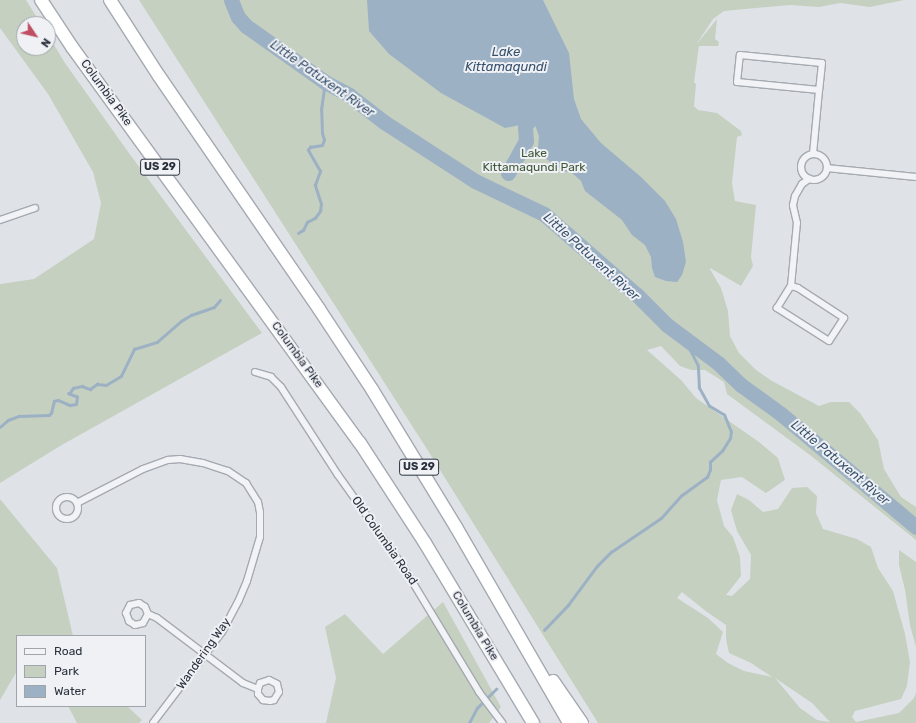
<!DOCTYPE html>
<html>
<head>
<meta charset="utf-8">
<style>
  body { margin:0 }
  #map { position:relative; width:916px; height:723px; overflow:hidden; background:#dfe3e7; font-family:Rubik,sans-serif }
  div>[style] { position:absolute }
  .green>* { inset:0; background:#c5d0c1 }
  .water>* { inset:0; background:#9db1c4 }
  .stream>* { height:2.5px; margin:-1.25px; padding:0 1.25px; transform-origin:1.25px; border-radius:1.25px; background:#9db1c4 }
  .river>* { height:15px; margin:-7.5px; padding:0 7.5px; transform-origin:7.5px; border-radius:7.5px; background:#9db1c4 }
  .roads { filter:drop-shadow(1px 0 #a5aab1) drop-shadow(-1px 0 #a5aab1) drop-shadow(0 1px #a5aab1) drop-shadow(0 -1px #a5aab1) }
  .street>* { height:6px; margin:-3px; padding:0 3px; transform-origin:3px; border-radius:3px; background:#f2f3f6 }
  .street>.ring { margin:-3px; padding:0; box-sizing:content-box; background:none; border:6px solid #f2f3f6; border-radius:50% }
  .highway>* { height:12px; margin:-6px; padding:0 6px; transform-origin:6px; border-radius:6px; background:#fff }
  span { translate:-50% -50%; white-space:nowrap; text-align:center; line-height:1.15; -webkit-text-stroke:4px #eff1f5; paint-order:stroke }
  .shield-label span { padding:1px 3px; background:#eff1f5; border:1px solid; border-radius:3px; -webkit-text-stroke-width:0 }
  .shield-label { font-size:11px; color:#2a313d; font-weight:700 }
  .street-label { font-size:12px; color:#2a313d }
  .park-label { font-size:12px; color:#3f5738 }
  .water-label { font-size:13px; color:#38516d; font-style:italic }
  .legend { position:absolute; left:16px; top:635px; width:130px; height:72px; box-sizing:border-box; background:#eff1f5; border:1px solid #a0a4ab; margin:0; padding:5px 7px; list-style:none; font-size:12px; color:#2a313d }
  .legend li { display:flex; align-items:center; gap:8px; height:20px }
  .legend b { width:20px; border:1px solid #a0a4ab }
  .north { position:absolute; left:16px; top:16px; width:40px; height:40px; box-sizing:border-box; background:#eff1f5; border:1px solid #a0a4ab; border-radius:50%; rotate:125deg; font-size:11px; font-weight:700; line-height:16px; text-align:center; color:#2a313d }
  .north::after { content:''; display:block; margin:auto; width:14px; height:18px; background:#c14f63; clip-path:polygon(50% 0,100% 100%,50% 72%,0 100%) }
</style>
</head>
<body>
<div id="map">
  <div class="green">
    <i style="clip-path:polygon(0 0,26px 0,41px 24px,24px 24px,24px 48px,48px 48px,48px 35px,65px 63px,126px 149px,262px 333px,60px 446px,0 483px,0 284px,34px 279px,94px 239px,101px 203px,93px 172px,48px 94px,0 28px)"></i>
    <i style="clip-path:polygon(evenodd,139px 0,904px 0,870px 7px,840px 3px,819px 7px,790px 5px,724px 11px,713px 19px,696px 45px,717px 19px,715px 39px,719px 42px,718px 46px,699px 46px,694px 82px,696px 84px,694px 106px,698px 110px,717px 113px,741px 131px,742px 135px,737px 137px,732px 183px,735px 201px,756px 205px,751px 257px,753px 266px,741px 286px,710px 268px,710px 269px,721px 288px,728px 311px,730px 336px,739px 353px,756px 370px,772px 381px,819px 406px,831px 402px,849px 402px,860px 413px,878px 440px,884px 469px,901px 497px,916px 507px,916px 540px,810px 455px,727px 394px,724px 382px,705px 370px,691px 370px,680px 366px,661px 346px,647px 350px,681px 380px,696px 398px,759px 442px,778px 458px,785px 480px,766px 493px,742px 477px,721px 480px,717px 500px,724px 526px,733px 537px,740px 557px,741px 576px,726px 595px,732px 596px,750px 579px,751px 555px,737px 531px,731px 510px,737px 494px,749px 500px,763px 512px,778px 509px,792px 488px,807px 487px,817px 496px,816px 513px,823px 529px,857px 539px,871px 547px,878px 568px,893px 591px,905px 634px,910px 662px,907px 686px,901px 699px,855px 711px,852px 717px,856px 722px,899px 713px,914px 698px,916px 693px,916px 723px,598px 723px,425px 446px,139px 0,682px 592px,707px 612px,726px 625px,726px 639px,729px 653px,751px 663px,772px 677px,744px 671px,728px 663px,716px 654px,723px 632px,708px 618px,677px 598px,682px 592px,139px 0,775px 678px,812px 703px,830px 722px,817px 720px,800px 708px,775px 678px)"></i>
    <i style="clip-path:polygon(0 499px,57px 568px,73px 636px,17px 636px,17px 671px,0 700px)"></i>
    <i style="clip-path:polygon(899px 550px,916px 562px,916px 647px,910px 625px,905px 590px,899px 565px)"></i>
    <i style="clip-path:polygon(443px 602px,501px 707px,489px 723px,326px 723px,336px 678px,325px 627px,345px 614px,383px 654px)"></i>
    <i style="clip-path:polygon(68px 706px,127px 706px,142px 720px,139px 723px,77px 723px)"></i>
  </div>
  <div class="water">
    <i style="clip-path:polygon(367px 0,543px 0,569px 53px,574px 99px,581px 119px,601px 143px,641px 177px,665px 201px,676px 219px,683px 242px,686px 262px,682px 275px,677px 282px,666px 281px,655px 277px,652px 268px,651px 257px,645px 245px,632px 235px,622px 220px,585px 191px,581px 181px,572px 173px,563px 171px,545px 158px,538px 148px,539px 136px,532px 117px,520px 125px,505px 128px,441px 93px,389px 54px,369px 31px)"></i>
  </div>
  <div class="stream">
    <i style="left:298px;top:233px;width:6px;rotate:-31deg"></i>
    <i style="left:303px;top:230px;width:9px;rotate:-63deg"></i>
    <i style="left:307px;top:222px;width:9px;rotate:-27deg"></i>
    <i style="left:315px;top:218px;width:9px;rotate:-54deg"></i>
    <i style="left:320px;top:211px;width:7px;rotate:-82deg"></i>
    <i style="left:321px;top:204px;width:20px;rotate:-108deg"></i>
    <i style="left:315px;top:185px;width:15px;rotate:-70deg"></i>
    <i style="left:320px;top:171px;width:24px;rotate:-120deg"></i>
    <i style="left:308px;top:150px;width:4px;rotate:-56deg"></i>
    <i style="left:310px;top:147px;width:12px;rotate:-9deg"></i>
    <i style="left:322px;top:145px;width:5px;rotate:-68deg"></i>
    <i style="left:324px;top:140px;width:7px;rotate:-106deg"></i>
    <i style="left:322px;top:133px;width:23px;rotate:-92deg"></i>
    <i style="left:321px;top:110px;width:28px;rotate:-82deg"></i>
    <i style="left:0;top:427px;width:11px;rotate:-41deg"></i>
    <i style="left:8px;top:420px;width:12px;rotate:-20deg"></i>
    <i style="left:19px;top:416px;width:30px;rotate:-2deg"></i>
    <i style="left:49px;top:415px;width:3px;rotate:-45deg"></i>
    <i style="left:51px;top:413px;width:12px;rotate:-76deg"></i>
    <i style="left:54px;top:401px;width:4px;rotate:-14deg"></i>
    <i style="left:58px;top:400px;width:13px;rotate:23deg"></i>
    <i style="left:70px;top:405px;width:6px;rotate:-9deg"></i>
    <i style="left:76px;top:404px;width:7px;rotate:-82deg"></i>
    <i style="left:77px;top:397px;width:9px;rotate:-159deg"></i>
    <i style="left:69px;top:394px;width:7px;rotate:-56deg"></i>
    <i style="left:73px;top:388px;width:9px;rotate:-13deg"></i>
    <i style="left:82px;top:386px;width:9px;rotate:21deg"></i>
    <i style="left:90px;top:389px;width:9px;rotate:-36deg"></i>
    <i style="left:97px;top:384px;width:9px;rotate:6deg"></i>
    <i style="left:106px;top:385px;width:17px;rotate:-31deg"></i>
    <i style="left:121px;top:376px;width:30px;rotate:-64deg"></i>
    <i style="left:134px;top:349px;width:24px;rotate:-17deg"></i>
    <i style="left:157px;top:342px;width:32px;rotate:-41deg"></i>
    <i style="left:181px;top:321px;width:12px;rotate:-31deg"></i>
    <i style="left:191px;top:315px;width:24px;rotate:-19deg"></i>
    <i style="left:214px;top:307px;width:9px;rotate:-49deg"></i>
    <i style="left:544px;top:630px;width:35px;rotate:-46deg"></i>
    <i style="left:568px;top:605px;width:49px;rotate:-53.4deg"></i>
    <i style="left:597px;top:566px;width:20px;rotate:-45deg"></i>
    <i style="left:611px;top:552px;width:60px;rotate:-34.2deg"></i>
    <i style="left:661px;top:518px;width:31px;rotate:-48deg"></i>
    <i style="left:682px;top:495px;width:31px;rotate:-36deg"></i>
    <i style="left:707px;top:477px;width:8px;rotate:-67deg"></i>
    <i style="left:710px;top:470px;width:8px;rotate:-90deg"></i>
    <i style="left:710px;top:462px;width:16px;rotate:-43deg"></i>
    <i style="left:722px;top:451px;width:15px;rotate:-58deg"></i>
    <i style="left:730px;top:438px;width:6px;rotate:-81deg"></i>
    <i style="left:731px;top:432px;width:18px;rotate:-112deg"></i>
    <i style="left:724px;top:415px;width:17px;rotate:-149deg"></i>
    <i style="left:709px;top:406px;width:21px;rotate:-119deg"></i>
    <i style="left:699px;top:388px;width:22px;rotate:-93deg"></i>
    <i style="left:698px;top:366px;width:18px;rotate:-117deg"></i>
    <i style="left:690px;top:350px;width:6px;rotate:-81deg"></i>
    <i style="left:469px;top:723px;width:17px;rotate:-62deg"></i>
    <i style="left:477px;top:708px;width:27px;rotate:-45deg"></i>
  </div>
  <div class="river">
    <i style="left:231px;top:0;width:18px;rotate:68deg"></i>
    <i style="left:238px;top:17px;width:12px;rotate:48deg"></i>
    <i style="left:246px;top:26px;width:97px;rotate:35.3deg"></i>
    <i style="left:325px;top:82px;width:27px;rotate:28deg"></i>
    <i style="left:349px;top:95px;width:44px;rotate:37.6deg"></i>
    <i style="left:384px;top:122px;width:108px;rotate:33deg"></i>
    <i style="left:475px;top:181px;width:76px;rotate:25.6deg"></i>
    <i style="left:544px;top:214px;width:123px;rotate:41.1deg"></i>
    <i style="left:637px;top:295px;width:42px;rotate:45deg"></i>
    <i style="left:667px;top:325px;width:64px;rotate:36.7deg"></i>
    <i style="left:718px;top:363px;width:32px;rotate:44deg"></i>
    <i style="left:741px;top:385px;width:49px;rotate:35.9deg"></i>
    <i style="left:781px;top:414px;width:176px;rotate:39.9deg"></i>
    <i style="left:508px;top:173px;width:37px;rotate:-61deg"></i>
    <i style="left:526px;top:141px;width:15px;rotate:-94deg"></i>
    <i style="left:525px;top:126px;width:11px;rotate:-52deg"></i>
    <i style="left:532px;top:117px;width:20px;rotate:-135deg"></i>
  </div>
  <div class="roads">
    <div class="street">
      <i style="left:813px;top:154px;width:64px;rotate:-84.6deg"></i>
      <i style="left:819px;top:90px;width:82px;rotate:-174.4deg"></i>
      <i style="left:737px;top:82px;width:27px;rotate:-84deg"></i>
      <i style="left:740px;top:55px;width:82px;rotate:5.6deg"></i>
      <i style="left:822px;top:63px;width:27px;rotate:96deg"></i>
      <i class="ring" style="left:801px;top:154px;width:20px;height:20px"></i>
      <i style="left:827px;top:168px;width:89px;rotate:5.8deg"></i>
      <i style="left:0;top:220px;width:37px;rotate:-19deg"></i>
      <i style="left:791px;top:286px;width:7px;rotate:16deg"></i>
      <i style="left:798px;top:288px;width:55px;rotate:33.1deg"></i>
      <i style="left:844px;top:318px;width:27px;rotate:123deg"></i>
      <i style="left:829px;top:341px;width:62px;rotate:-147.6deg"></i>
      <i style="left:777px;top:308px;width:26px;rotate:-58deg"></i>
      <i style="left:791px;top:286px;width:63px;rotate:-84.6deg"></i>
      <i style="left:797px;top:223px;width:18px;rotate:-103deg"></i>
      <i style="left:793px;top:205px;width:9px;rotate:-77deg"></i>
      <i style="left:795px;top:196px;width:14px;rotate:-60deg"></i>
      <i style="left:802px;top:184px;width:9px;rotate:-36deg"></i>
      <i style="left:255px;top:372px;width:17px;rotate:17deg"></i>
      <i style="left:271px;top:377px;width:14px;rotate:45deg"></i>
      <i style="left:281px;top:387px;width:105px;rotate:57.1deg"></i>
      <i style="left:338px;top:475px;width:114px;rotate:54.6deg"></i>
      <i style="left:404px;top:568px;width:145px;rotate:58.8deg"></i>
      <i style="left:479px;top:692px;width:39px;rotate:53deg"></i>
      <i class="ring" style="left:56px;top:497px;width:16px;height:16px"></i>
      <i style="left:77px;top:503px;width:74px;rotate:-27.3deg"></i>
      <i style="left:143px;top:469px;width:27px;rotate:-20deg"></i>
      <i style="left:168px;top:460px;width:12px;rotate:-5deg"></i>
      <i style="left:180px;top:459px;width:23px;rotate:10deg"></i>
      <i style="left:203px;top:463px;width:26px;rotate:18deg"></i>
      <i style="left:228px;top:471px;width:22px;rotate:34deg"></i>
      <i style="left:246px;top:483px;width:22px;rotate:58deg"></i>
      <i style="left:258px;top:502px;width:10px;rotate:79deg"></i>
      <i style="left:260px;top:512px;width:25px;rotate:90deg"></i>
      <i style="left:260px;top:537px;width:46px;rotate:106.5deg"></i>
      <i style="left:247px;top:581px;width:21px;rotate:113deg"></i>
      <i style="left:239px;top:600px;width:36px;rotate:118deg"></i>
      <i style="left:222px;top:632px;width:114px;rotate:127.2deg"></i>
      <i style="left:148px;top:614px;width:8px;rotate:-113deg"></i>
      <i style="left:145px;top:607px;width:7px;rotate:-146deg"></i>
      <i style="left:139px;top:603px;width:9px;rotate:167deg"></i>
      <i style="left:130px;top:605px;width:9px;rotate:117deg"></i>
      <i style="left:126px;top:613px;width:9px;rotate:69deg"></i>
      <i style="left:129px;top:621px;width:7px;rotate:34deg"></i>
      <i style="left:135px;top:625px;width:8px;rotate:-14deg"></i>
      <i style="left:143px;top:623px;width:10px;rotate:-61deg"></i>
      <i style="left:148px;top:614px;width:10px;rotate:24deg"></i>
      <i style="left:157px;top:618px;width:108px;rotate:37.1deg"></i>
      <i style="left:243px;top:683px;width:16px;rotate:22deg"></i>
      <i style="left:258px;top:689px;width:5px;rotate:90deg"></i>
      <i style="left:258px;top:694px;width:8px;rotate:50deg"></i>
      <i style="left:263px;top:700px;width:7px;rotate:8deg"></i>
      <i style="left:270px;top:701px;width:4px;rotate:-14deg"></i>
      <i style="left:274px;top:700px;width:9px;rotate:-58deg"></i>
      <i style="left:279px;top:692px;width:8px;rotate:-104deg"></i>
      <i style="left:277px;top:684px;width:9px;rotate:-153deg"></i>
      <i style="left:269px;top:680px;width:9px;rotate:162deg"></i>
      <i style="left:260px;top:683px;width:6px;rotate:108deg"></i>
    </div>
    <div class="highway">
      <i style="left:41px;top:0;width:56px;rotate:56.6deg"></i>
      <i style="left:72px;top:47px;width:490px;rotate:54deg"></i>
      <i style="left:360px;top:443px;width:119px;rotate:57deg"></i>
      <i style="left:425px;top:543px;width:210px;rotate:59deg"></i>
      <i style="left:110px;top:0;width:90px;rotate:57.2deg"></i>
      <i style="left:159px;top:76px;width:283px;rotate:55.5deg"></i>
      <i style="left:319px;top:309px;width:98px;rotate:56.6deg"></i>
      <i style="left:373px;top:391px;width:159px;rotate:58.6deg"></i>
      <i style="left:456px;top:527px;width:226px;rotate:60deg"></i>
      <i style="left:553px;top:681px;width:51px;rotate:55.4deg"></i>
    </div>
  </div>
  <div class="shield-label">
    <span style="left:160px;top:167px">US 29</span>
    <span style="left:419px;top:467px">US 29</span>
  </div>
  <div class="street-label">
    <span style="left:106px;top:93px;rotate:54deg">Columbia Pike</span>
    <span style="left:297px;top:355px;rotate:54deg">Columbia Pike</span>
    <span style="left:384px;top:541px;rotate:55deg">Old Columbia Road</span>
    <span style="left:475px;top:626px;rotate:59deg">Columbia Pike</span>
    <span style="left:204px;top:654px;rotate:-55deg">Wandering Way</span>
  </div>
  <div class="park-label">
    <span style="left:534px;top:161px">Lake<br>Kittamaqundi Park</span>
  </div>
  <div class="water-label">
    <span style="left:506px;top:60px">Lake<br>Kittamaqundi</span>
    <span style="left:322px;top:79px;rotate:35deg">Little Patuxent River</span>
    <span style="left:591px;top:257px;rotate:42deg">Little Patuxent River</span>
    <span style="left:840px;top:463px;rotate:40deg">Little Patuxent River</span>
  </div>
  <ul class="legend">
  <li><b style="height:5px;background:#f2f3f6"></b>Road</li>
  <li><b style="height:11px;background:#c5d0c1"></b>Park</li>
  <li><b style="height:11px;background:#9db1c4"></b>Water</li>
  </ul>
  <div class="north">N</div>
</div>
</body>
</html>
